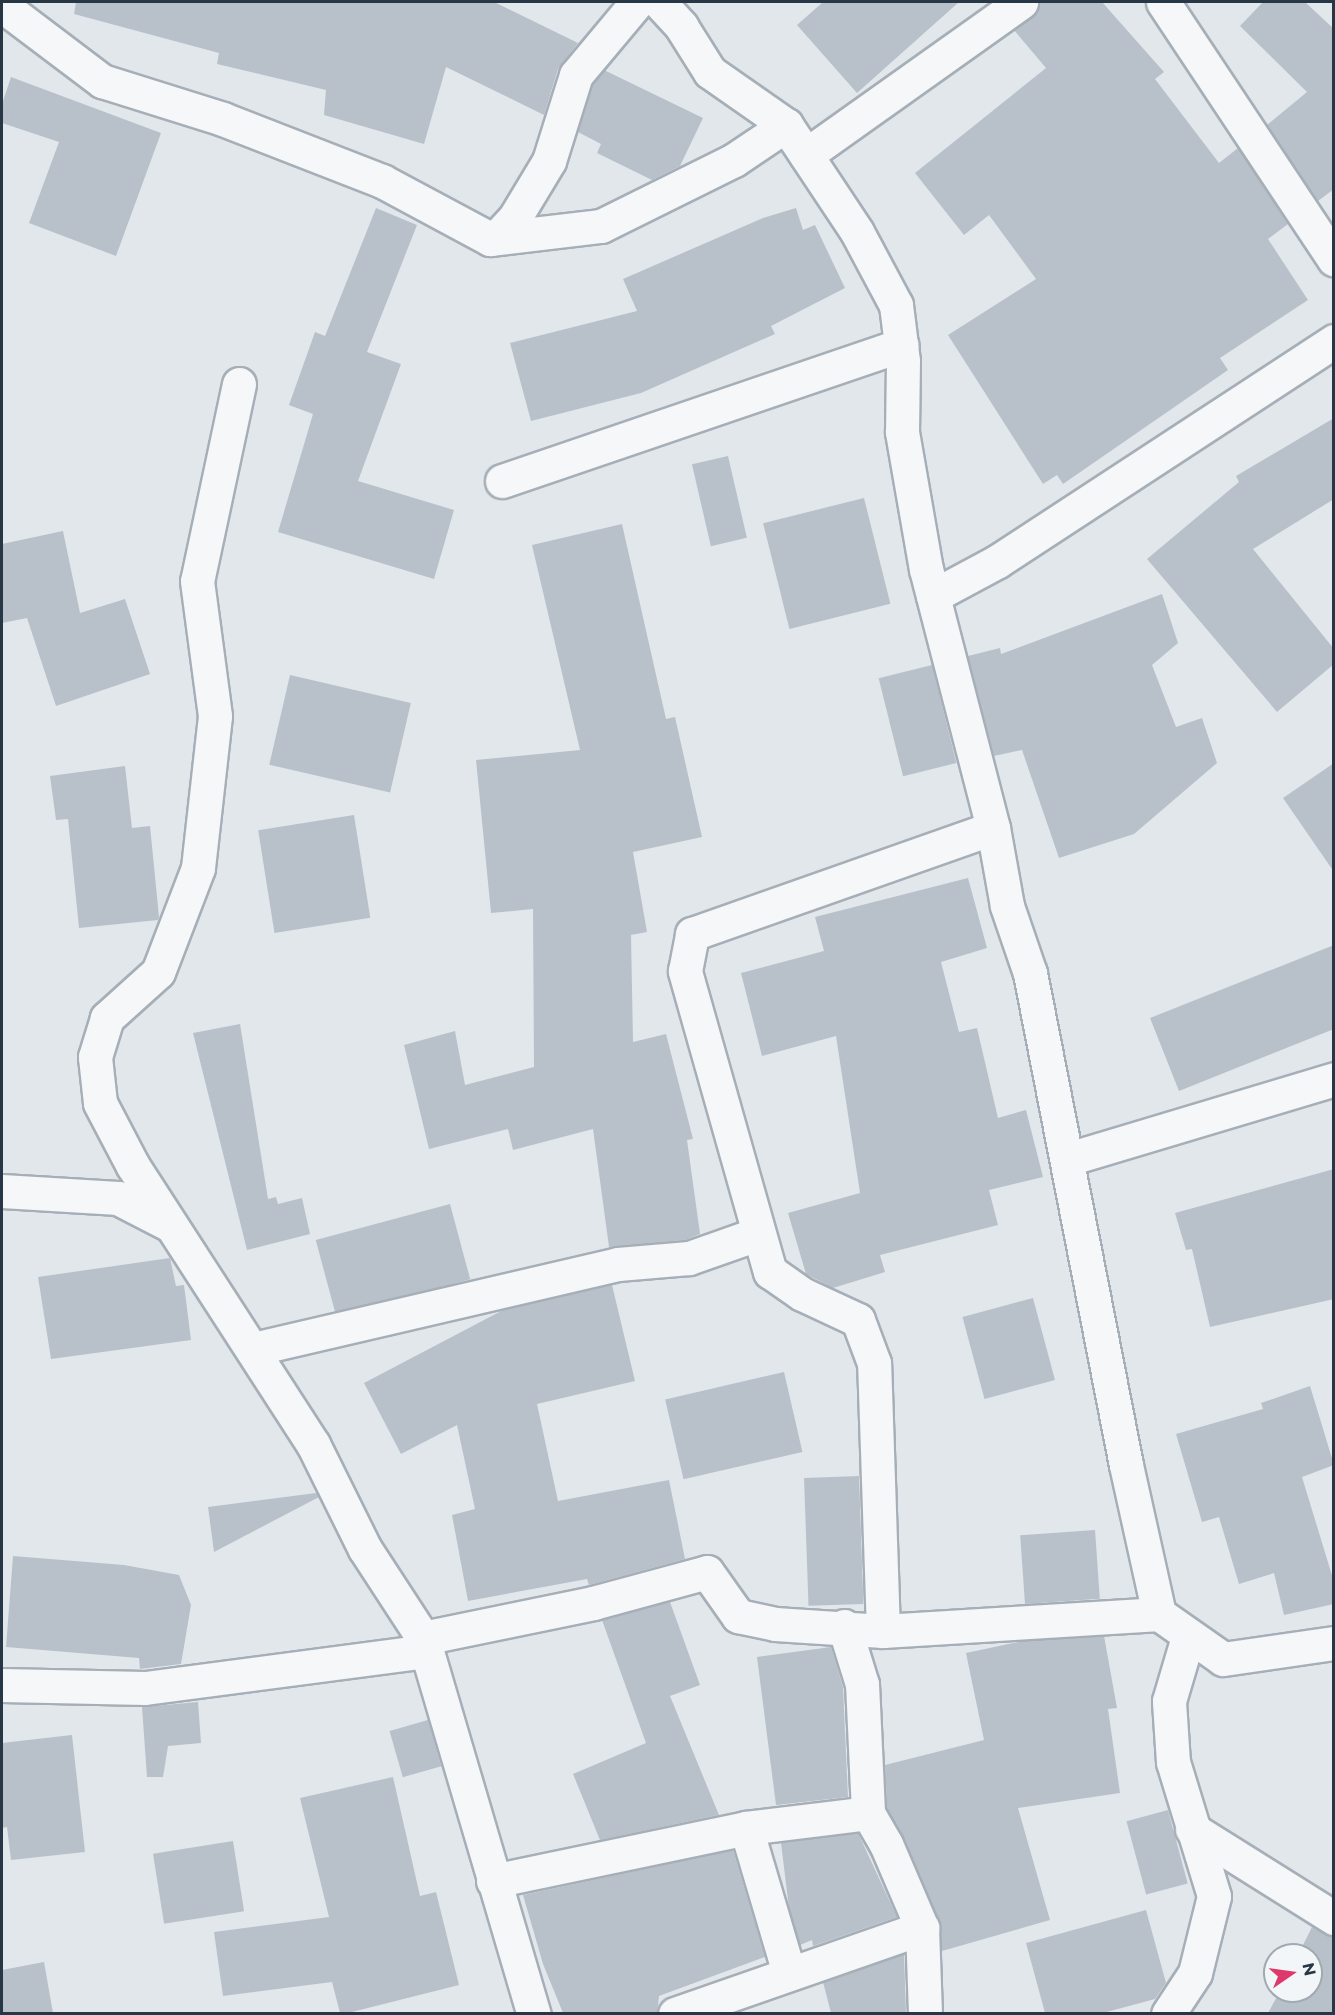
<!DOCTYPE html>
<html>
<head>
<meta charset="utf-8">
<style>
  body { margin:0 }
  #map { position:relative; width:1335px; height:2015px; overflow:hidden; background:#e2e7ec; font-family:Montserrat,sans-serif }
  div>[style] { position:absolute }
  .building>* { inset:0; background:#b8c1ca; transform-origin:0 0 }
  .roads { filter:drop-shadow(2px 0 #a6afb7) drop-shadow(-2px 0 #a6afb7) drop-shadow(0 2px #a6afb7) drop-shadow(0 -2px #a6afb7) }
  .minor>* { height:33px; margin:-16.5px; padding:0 16.5px; transform-origin:16.5px; border-radius:16.5px; background:#f5f7f9 }
  span { translate:-50% -50%; white-space:nowrap; text-align:center; line-height:1.15; -webkit-text-stroke:6px #f2f6f9; paint-order:stroke }
  .frame { position:absolute; inset:0; border:3px solid #273746; pointer-events:none }
  .north { position:absolute; left:1263px; top:1943px; width:60px; height:60px; box-sizing:border-box; background:#f2f6f9; border:2px solid #a1aab1; border-radius:50%; rotate:77deg; font-size:16px; font-weight:700; line-height:24px; text-align:center; color:#273746 }
  .north::after { content:''; display:block; margin:auto; width:21px; height:27px; background:#de396c; clip-path:polygon(50% 0,100% 100%,50% 72%,0 100%) }
</style>
</head>
<body>
<div id="map">
  <div class="building">
    <i style="clip-path:polygon(76px 2px,494px 2px,578px 43px,558px 69px,544px 115px,446px 67px,424px 144px,324px 115px,326px 90px,217px 64px,219px 53px,74px 14px)"></i>
    <i style="clip-path:polygon(823px 2px,959px 2px,857px 93px,797px 25px)"></i>
    <i style="clip-path:polygon(1040px 2px,1102px 2px,1164px 72px,1155px 79px,1219px 163px,1238px 148px,1288px 224px,1268px 239px,1308px 300px,1220px 358px,1228px 370px,1063px 484px,1057px 475px,1043px 484px,948px 335px,1036px 279px,989px 215px,964px 235px,915px 173px,1046px 68px,1014px 30px,1032px 17px)"></i>
    <i style="clip-path:polygon(1263px 2px,1305px 2px,1334px 29px,1334px 189px,1318px 201px,1267px 125px,1307px 92px,1240px 26px)"></i>
    <i style="clip-path:polygon(604px 70px,703px 118px,680px 166px,652px 180px,597px 153px,601px 144px,578px 132px,593px 84px)"></i>
    <i style="clip-path:polygon(11px 77px,161px 133px,116px 256px,29px 223px,59px 142px,2px 123px,2px 104px)"></i>
    <i style="clip-path:polygon(376px 208px,417px 225px,367px 352px,401px 364px,358px 481px,454px 510px,434px 579px,278px 532px,313px 414px,289px 405px,315px 332px,325px 336px)"></i>
    <i style="clip-path:polygon(796px 208px,803px 230px,815px 225px,845px 288px,771px 326px,775px 334px,641px 393px,531px 421px,510px 343px,637px 311px,623px 279px,763px 218px)"></i>
    <i style="clip-path:polygon(1334px 418px,1334px 499px,1253px 549px,1334px 649px,1334px 664px,1277px 712px,1147px 559px,1239px 482px,1236px 476px)"></i>
    <i style="left:728px;top:456px;width:84px;height:37px;rotate:77deg"></i>
    <i style="left:864px;top:498px;width:109px;height:104px;rotate:76deg"></i>
    <i style="clip-path:polygon(622px 524px,666px 719px,675px 717px,702px 837px,633px 852px,647px 932px,631px 935px,633px 1042px,666px 1034px,693px 1139px,687px 1140px,700px 1234px,685px 1240px,609px 1247px,593px 1129px,513px 1150px,508px 1129px,429px 1149px,404px 1045px,455px 1031px,465px 1085px,534px 1067px,533px 909px,491px 913px,476px 760px,580px 750px,532px 545px)"></i>
    <i style="clip-path:polygon(63px 531px,80px 613px,125px 599px,150px 674px,56px 706px,27px 618px,2px 623px,2px 544px)"></i>
    <i style="clip-path:polygon(1162px 594px,1178px 643px,1152px 665px,1176px 727px,1202px 718px,1217px 763px,1134px 834px,1059px 858px,1022px 750px,994px 756px,968px 656px,1000px 648px,1001px 654px)"></i>
    <i style="left:932px;top:665px;width:101px;height:55px;rotate:76deg"></i>
    <i style="left:290px;top:675px;width:124px;height:92px;rotate:13deg"></i>
    <i style="clip-path:polygon(1334px 763px,1334px 872px,1283px 798px)"></i>
    <i style="clip-path:polygon(125px 766px,132px 828px,150px 826px,159px 917px,158px 920px,79px 928px,68px 819px,56px 820px,50px 776px)"></i>
    <i style="left:354px;top:815px;width:104px;height:97px;rotate:81deg"></i>
    <i style="clip-path:polygon(968px 878px,987px 948px,941px 962px,959px 1032px,977px 1028px,998px 1118px,1026px 1110px,1043px 1177px,989px 1190px,998px 1225px,880px 1255px,885px 1272px,833px 1288px,806px 1274px,788px 1213px,860px 1193px,836px 1036px,762px 1056px,741px 973px,824px 951px,815px 917px)"></i>
    <i style="clip-path:polygon(1334px 945px,1334px 1029px,1179px 1091px,1150px 1018px)"></i>
    <i style="clip-path:polygon(240px 1024px,268px 1199px,276px 1197px,278px 1204px,302px 1198px,310px 1234px,247px 1250px,193px 1033px)"></i>
    <i style="clip-path:polygon(1334px 1169px,1334px 1299px,1210px 1327px,1192px 1249px,1186px 1250px,1175px 1213px)"></i>
    <i style="left:450px;top:1204px;width:78px;height:139px;rotate:75deg"></i>
    <i style="clip-path:polygon(170px 1258px,176px 1286px,184px 1285px,191px 1340px,51px 1359px,38px 1277px)"></i>
    <i style="clip-path:polygon(612px 1285px,635px 1381px,537px 1404px,558px 1501px,669px 1480px,685px 1559px,589px 1585px,587px 1579px,468px 1601px,452px 1515px,475px 1509px,457px 1425px,401px 1454px,364px 1383px,505px 1309px)"></i>
    <i style="left:1033px;top:1298px;width:85px;height:73px;rotate:75deg"></i>
    <i style="left:784px;top:1372px;width:82px;height:122px;rotate:77deg"></i>
    <i style="clip-path:polygon(1310px 1386px,1334px 1465px,1302px 1477px,1334px 1582px,1334px 1604px,1284px 1615px,1274px 1573px,1239px 1584px,1219px 1517px,1202px 1522px,1176px 1434px,1263px 1409px,1261px 1403px)"></i>
    <i style="left:859px;top:1476px;width:128px;height:55px;rotate:88deg"></i>
    <i style="clip-path:polygon(316px 1493px,319px 1497px,214px 1552px,208px 1507px)"></i>
    <i style="left:1095px;top:1530px;width:69px;height:75px;rotate:86deg"></i>
    <i style="clip-path:polygon(13px 1556px,124px 1565px,179px 1575px,191px 1605px,181px 1664px,140px 1669px,139px 1658px,6px 1647px)"></i>
    <i style="clip-path:polygon(670px 1602px,700px 1685px,670px 1696px,719px 1815px,600px 1840px,573px 1774px,646px 1743px,602px 1620px)"></i>
    <i style="clip-path:polygon(1104px 1636px,1117px 1708px,1108px 1709px,1120px 1793px,1018px 1808px,1050px 1920px,942px 1951px,939px 1921px,887px 1808px,885px 1765px,984px 1740px,966px 1653px,1023px 1641px)"></i>
    <i style="clip-path:polygon(831px 1647px,843px 1687px,848px 1797px,776px 1805px,757px 1657px)"></i>
    <i style="clip-path:polygon(198px 1702px,201px 1743px,168px 1746px,163px 1777px,147px 1777px,142px 1707px)"></i>
    <i style="left:428px;top:1720px;width:48px;height:40px;rotate:74deg"></i>
    <i style="clip-path:polygon(72px 1735px,85px 1852px,11px 1860px,7px 1827px,2px 1828px,2px 1743px)"></i>
    <i style="clip-path:polygon(393px 1777px,420px 1896px,436px 1892px,459px 1985px,348px 2013px,340px 2013px,332px 1982px,223px 1996px,214px 1932px,329px 1917px,300px 1798px)"></i>
    <i style="left:1168px;top:1810px;width:76px;height:43px;rotate:75deg"></i>
    <i style="clip-path:polygon(858px 1833px,897px 1917px,813px 1946px,812px 1940px,800px 1945px,789px 1908px,781px 1843px)"></i>
    <i style="left:233px;top:1841px;width:71px;height:81px;rotate:81deg"></i>
    <i style="clip-path:polygon(733px 1850px,765px 1957px,659px 1996px,657px 2013px,563px 2013px,543px 1964px,523px 1895px)"></i>
    <i style="clip-path:polygon(1146px 1910px,1166px 1983px,1155px 1999px,1103px 2013px,1045px 2013px,1026px 1943px)"></i>
    <i style="clip-path:polygon(1312px 1927px,1334px 1937px,1334px 2013px,1268px 2013px,1280px 1991px,1311px 1991px,1311px 1955px,1298px 1955px)"></i>
    <i style="clip-path:polygon(904px 1954px,906px 2013px,831px 2013px,823px 1982px)"></i>
    <i style="clip-path:polygon(44px 1962px,53px 2013px,2px 2013px,2px 1970px)"></i>
  </div>
  <div class="roads">
    <div class="minor">
      <i style="left:659px;top:2px;width:33px;rotate:47deg"></i>
      <i style="left:681px;top:26px;width:54px;rotate:57.8deg"></i>
      <i style="left:710px;top:72px;width:93px;rotate:34.9deg"></i>
      <i style="left:786px;top:125px;width:128px;rotate:56.4deg"></i>
      <i style="left:857px;top:232px;width:83px;rotate:61.9deg"></i>
      <i style="left:896px;top:305px;width:56px;rotate:82.9deg"></i>
      <i style="left:903px;top:361px;width:71px;rotate:90.8deg"></i>
      <i style="left:902px;top:432px;width:139px;rotate:80.1deg"></i>
      <i style="left:926px;top:569px;width:268px;rotate:75.5deg"></i>
      <i style="left:993px;top:828px;width:79px;rotate:79.8deg"></i>
      <i style="left:1007px;top:906px;width:71px;rotate:71.1deg"></i>
      <i style="left:1030px;top:973px;width:501px;rotate:78.96deg"></i>
      <i style="left:1126px;top:1465px;width:153px;rotate:77.5deg"></i>
      <i style="left:1159px;top:1614px;width:78px;rotate:35.1deg"></i>
      <i style="left:1223px;top:1659px;width:112px;rotate:-8.2deg"></i>
      <i style="left:1163px;top:2px;width:309px;rotate:56.4deg"></i>
      <i style="left:12px;top:13px;width:113px;rotate:37.1deg"></i>
      <i style="left:102px;top:81px;width:127px;rotate:17.4deg"></i>
      <i style="left:223px;top:119px;width:171px;rotate:21.3deg"></i>
      <i style="left:382px;top:181px;width:123px;rotate:28.2deg"></i>
      <i style="left:490px;top:239px;width:112px;rotate:-6.7deg"></i>
      <i style="left:601px;top:226px;width:148px;rotate:-26.4deg"></i>
      <i style="left:734px;top:160px;width:63px;rotate:-33.9deg"></i>
      <i style="left:806px;top:155px;width:264px;rotate:-35.4deg"></i>
      <i style="left:496px;top:238px;width:26px;rotate:-47deg"></i>
      <i style="left:514px;top:219px;width:68px;rotate:-58.9deg"></i>
      <i style="left:549px;top:161px;width:90px;rotate:-72.6deg"></i>
      <i style="left:576px;top:75px;width:95px;rotate:-50.1deg"></i>
      <i style="left:239px;top:384px;width:201px;rotate:102deg"></i>
      <i style="left:197px;top:581px;width:136px;rotate:82.4deg"></i>
      <i style="left:215px;top:716px;width:153px;rotate:96.4deg"></i>
      <i style="left:198px;top:868px;width:111px;rotate:111deg"></i>
      <i style="left:158px;top:972px;width:69px;rotate:138deg"></i>
      <i style="left:107px;top:1018px;width:41px;rotate:107.1deg"></i>
      <i style="left:95px;top:1057px;width:46px;rotate:83.8deg"></i>
      <i style="left:100px;top:1103px;width:71px;rotate:62.4deg"></i>
      <i style="left:133px;top:1166px;width:331px;rotate:57.1deg"></i>
      <i style="left:313px;top:1444px;width:117px;rotate:63.7deg"></i>
      <i style="left:365px;top:1549px;width:106px;rotate:56.9deg"></i>
      <i style="left:423px;top:1638px;width:392px;rotate:73.6deg"></i>
      <i style="left:502px;top:481px;width:422px;rotate:-18.8deg"></i>
      <i style="left:933px;top:596px;width:74px;rotate:-28.3deg"></i>
      <i style="left:998px;top:561px;width:402px;rotate:-33.2deg"></i>
      <i style="left:1068px;top:1159px;width:278px;rotate:-16.7deg"></i>
      <i style="left:2px;top:1191px;width:116px;rotate:3.5deg"></i>
      <i style="left:118px;top:1198px;width:59px;rotate:27.4deg"></i>
      <i style="left:253px;top:1349px;width:375px;rotate:-13.1deg"></i>
      <i style="left:618px;top:1264px;width:71px;rotate:-4.8deg"></i>
      <i style="left:689px;top:1258px;width:72px;rotate:-19.4deg"></i>
      <i style="left:844px;top:1626px;width:61px;rotate:72.8deg"></i>
      <i style="left:862px;top:1684px;width:129px;rotate:87.3deg"></i>
      <i style="left:868px;top:1813px;width:36px;rotate:60deg"></i>
      <i style="left:886px;top:1844px;width:91px;rotate:66.8deg"></i>
      <i style="left:922px;top:1928px;width:86px;rotate:88deg"></i>
      <i style="left:883px;top:1631px;width:268px;rotate:-91.9deg"></i>
      <i style="left:874px;top:1363px;width:46px;rotate:-110.4deg"></i>
      <i style="left:858px;top:1320px;width:62px;rotate:-155.1deg"></i>
      <i style="left:802px;top:1294px;width:39px;rotate:-145deg"></i>
      <i style="left:770px;top:1272px;width:313px;rotate:-105.8deg"></i>
      <i style="left:685px;top:971px;width:38px;rotate:-79deg"></i>
      <i style="left:692px;top:934px;width:319px;rotate:-19.4deg"></i>
      <i style="left:423px;top:1638px;width:174px;rotate:-11.6deg"></i>
      <i style="left:593px;top:1603px;width:118px;rotate:-15.2deg"></i>
      <i style="left:707px;top:1572px;width:54px;rotate:54.8deg"></i>
      <i style="left:738px;top:1616px;width:38px;rotate:12deg"></i>
      <i style="left:775px;top:1624px;width:108px;rotate:3.7deg"></i>
      <i style="left:883px;top:1631px;width:277px;rotate:-3.5deg"></i>
      <i style="left:2px;top:1685px;width:143px;rotate:1.2deg"></i>
      <i style="left:145px;top:1688px;width:283px;rotate:-7.5deg"></i>
      <i style="left:746px;top:1828px;width:151px;rotate:73.5deg"></i>
      <i style="left:1192px;top:1829px;width:168px;rotate:32.1deg"></i>
      <i style="left:493px;top:1881px;width:258px;rotate:-11.8deg"></i>
      <i style="left:746px;top:1828px;width:123px;rotate:-7deg"></i>
      <i style="left:675px;top:2014px;width:262px;rotate:-19.2deg"></i>
      <i style="left:1168px;top:2014px;width:49px;rotate:-56.6deg"></i>
      <i style="left:1195px;top:1973px;width:79px;rotate:-76.1deg"></i>
      <i style="left:1214px;top:1896px;width:140px;rotate:-107deg"></i>
      <i style="left:1173px;top:1762px;width:61px;rotate:-93.8deg"></i>
      <i style="left:1169px;top:1701px;width:67px;rotate:-73.5deg"></i>
    </div>
  </div>
  <div class="frame"></div>
  <div class="north">N</div>
</div>
</body>
</html>
